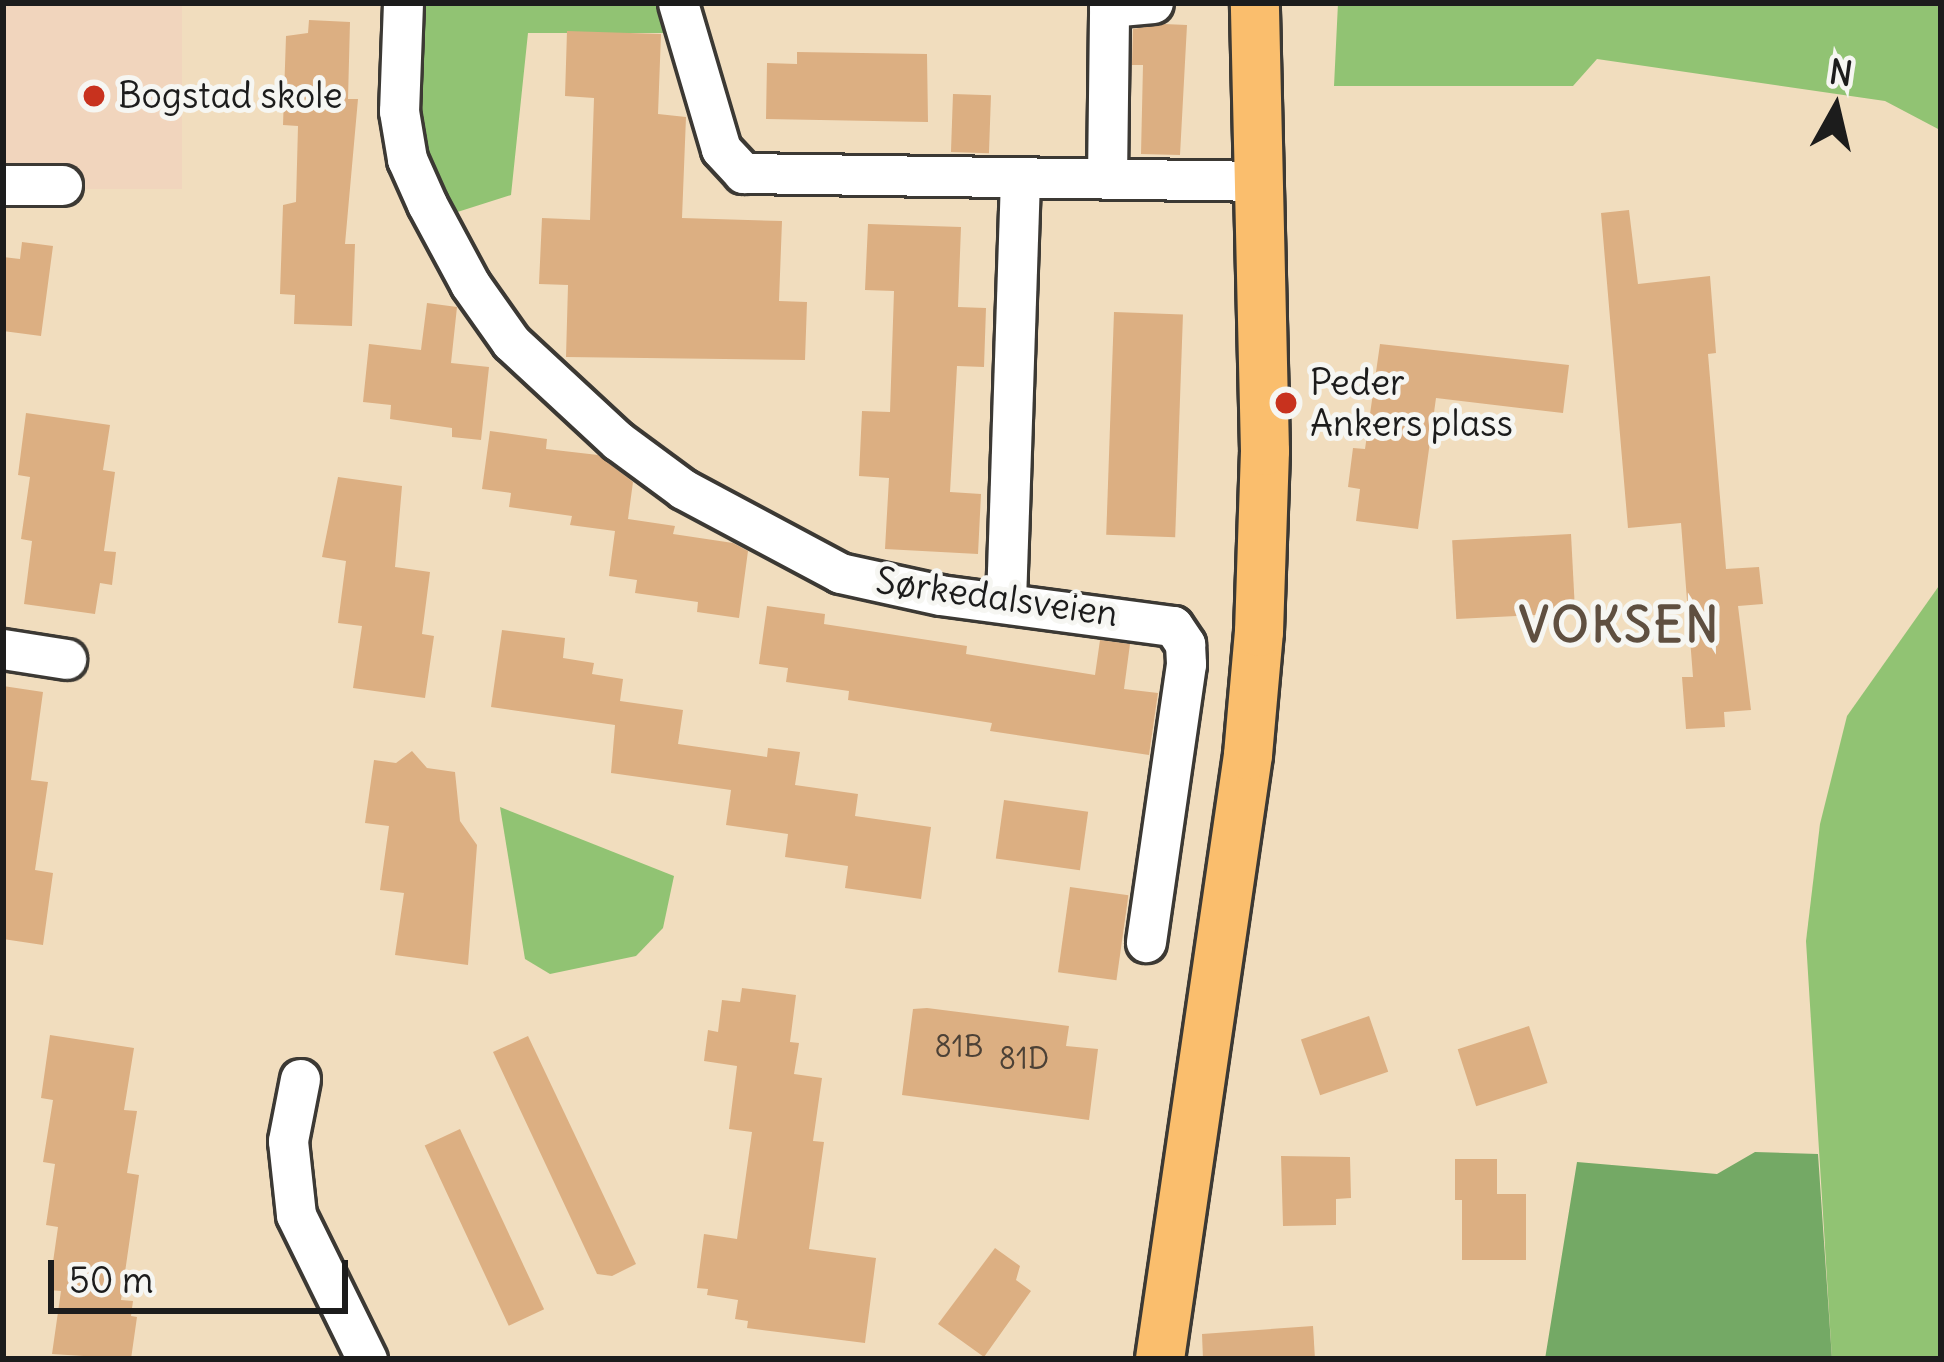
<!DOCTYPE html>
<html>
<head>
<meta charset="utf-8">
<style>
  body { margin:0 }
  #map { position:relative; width:1944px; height:1362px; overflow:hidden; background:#f1ddbe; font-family:Delius,sans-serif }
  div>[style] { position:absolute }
  .built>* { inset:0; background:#f1d5bd; transform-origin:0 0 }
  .green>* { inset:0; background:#91c373 }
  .forest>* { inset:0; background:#74a965 }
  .building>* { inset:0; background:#dcaf82; transform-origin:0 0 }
  .roads { filter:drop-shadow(3px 0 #3c3934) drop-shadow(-3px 0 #3c3934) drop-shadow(0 3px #3c3934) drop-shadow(0 -3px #3c3934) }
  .minor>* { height:39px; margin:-19.5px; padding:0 19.5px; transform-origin:19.5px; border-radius:19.5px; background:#fff }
  .major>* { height:48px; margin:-24px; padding:0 24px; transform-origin:24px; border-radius:24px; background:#fabe6d }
  .dots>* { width:33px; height:33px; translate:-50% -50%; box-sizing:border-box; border:6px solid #f6f6f2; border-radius:50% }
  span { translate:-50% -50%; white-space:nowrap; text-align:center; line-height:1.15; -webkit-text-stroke:10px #f6f6f2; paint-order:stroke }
  .number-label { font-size:30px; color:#4c4136 }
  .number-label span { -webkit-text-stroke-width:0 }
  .poi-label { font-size:36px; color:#1c1c1c }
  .left { translate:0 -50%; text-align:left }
  .street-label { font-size:36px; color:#1c1c1c }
  .district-label { font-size:48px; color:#5f4f40; font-weight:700; letter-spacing:3px }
  .frame { position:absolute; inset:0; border:6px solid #1c1c1c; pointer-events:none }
  .north { position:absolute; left:1776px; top:48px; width:120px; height:120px; -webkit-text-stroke:9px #f6f6f2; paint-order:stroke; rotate:8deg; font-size:33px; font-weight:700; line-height:48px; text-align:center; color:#1c1c1c }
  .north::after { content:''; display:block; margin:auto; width:42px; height:54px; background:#1c1c1c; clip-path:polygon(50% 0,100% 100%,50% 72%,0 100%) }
  .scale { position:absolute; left:48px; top:1260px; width:300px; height:54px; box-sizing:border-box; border:6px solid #1c1c1c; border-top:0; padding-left:15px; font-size:36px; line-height:42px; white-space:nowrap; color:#1c1c1c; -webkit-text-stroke:9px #f6f6f2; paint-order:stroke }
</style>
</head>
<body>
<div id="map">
  <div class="built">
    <i style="left:3px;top:3px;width:179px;height:186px"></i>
  </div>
  <div class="green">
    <i style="clip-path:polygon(422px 3px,657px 3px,667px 33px,528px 33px,511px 195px,448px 215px,421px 150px,413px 103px)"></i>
    <i style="clip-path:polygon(1338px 3px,1941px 3px,1941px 138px,1940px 130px,1885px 101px,1597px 59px,1573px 86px,1334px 86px)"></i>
    <i style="clip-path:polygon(1941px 583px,1941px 1359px,1832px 1359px,1806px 941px,1820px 824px,1847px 716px)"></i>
    <i style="clip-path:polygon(500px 807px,674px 876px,663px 928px,636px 956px,550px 974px,525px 959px)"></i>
  </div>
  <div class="forest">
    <i style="clip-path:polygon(1755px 1152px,1818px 1154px,1832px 1359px,1545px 1359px,1577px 1162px,1717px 1174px)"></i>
  </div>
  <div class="building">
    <i style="clip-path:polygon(309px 20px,350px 22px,348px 99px,358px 99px,345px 244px,355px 244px,352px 326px,294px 324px,295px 295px,280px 294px,283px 205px,296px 202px,298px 126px,283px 125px,286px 36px,308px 33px)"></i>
    <i style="clip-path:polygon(1164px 24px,1187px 25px,1180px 155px,1141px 154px,1143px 65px,1132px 65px,1133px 29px)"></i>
    <i style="clip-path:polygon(567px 31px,661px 34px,658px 114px,686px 117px,682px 218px,782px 221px,779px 301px,807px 302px,805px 360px,566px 357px,568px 285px,539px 284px,542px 218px,590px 220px,594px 98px,565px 96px)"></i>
    <i style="clip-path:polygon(797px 52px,927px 54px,928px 122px,766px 119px,767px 63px,797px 64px)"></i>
    <i style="left:953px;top:94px;width:38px;height:58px;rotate:2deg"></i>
    <i style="clip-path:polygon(1629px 210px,1638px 284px,1710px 276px,1716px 353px,1708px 354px,1726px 569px,1759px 567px,1763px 604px,1738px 606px,1751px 710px,1724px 712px,1725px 727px,1686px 729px,1682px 677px,1693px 677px,1681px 523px,1628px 528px,1601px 213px)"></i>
    <i style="clip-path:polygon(868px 224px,961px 227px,958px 307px,986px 308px,984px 367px,957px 366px,950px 492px,981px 494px,978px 554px,885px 549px,889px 478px,859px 476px,862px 411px,890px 412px,894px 291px,865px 290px)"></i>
    <i style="clip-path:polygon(22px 242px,53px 246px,41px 336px,3px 331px,3px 257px,20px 259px)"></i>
    <i style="clip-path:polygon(427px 303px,457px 307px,451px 363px,489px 367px,481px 440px,452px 437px,452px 428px,390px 419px,391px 405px,363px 402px,369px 344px,421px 350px)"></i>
    <i style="left:1114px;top:312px;width:69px;height:223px;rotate:2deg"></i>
    <i style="clip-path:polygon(1380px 344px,1569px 365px,1563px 413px,1436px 398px,1418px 529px,1356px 521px,1360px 489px,1348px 487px,1353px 448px,1365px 449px)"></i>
    <i style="clip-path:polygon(26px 413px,110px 425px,103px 470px,115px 472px,104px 551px,116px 552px,112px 585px,100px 583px,95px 614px,24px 604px,32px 541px,21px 539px,30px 477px,18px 475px)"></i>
    <i style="clip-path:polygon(490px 431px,547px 439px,546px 449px,598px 455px,633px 482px,628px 519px,675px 526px,673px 534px,733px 543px,748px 551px,739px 618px,697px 612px,698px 602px,635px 593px,637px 580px,609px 576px,615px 531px,570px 525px,572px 516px,509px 507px,511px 493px,482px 489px)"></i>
    <i style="clip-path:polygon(338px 477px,402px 486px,395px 567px,430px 572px,422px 634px,434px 636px,425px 698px,353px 688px,362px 626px,338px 623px,346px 561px,322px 557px)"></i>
    <i style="left:1571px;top:534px;width:79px;height:119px;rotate:87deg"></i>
    <i style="clip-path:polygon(767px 606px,825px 614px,824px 624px,967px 646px,966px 654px,1095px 675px,1100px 640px,1130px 644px,1124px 689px,1158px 693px,1149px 755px,990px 731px,992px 723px,848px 700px,849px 691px,786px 682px,788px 668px,759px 664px)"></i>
    <i style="clip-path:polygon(502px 630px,565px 638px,563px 658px,594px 663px,592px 674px,623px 679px,620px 701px,683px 710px,678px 744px,767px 757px,768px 748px,800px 752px,795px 785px,858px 794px,855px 816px,931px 827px,921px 899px,845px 888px,848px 866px,785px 857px,788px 834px,726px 825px,731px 790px,611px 773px,615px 725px,491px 707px)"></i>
    <i style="clip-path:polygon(3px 686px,43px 692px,31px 780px,48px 782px,35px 870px,53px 873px,43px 945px,3px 939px)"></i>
    <i style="clip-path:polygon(412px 751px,427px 768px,455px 772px,460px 821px,477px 845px,468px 965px,395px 955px,404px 893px,380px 890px,389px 826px,365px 823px,374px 760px,396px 763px)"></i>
    <i style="left:1004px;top:800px;width:85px;height:59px;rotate:8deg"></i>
    <i style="left:1070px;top:887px;width:59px;height:86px;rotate:8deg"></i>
    <i style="clip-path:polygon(742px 988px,796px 995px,790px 1042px,799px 1043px,794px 1074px,822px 1078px,813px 1141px,824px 1142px,809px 1249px,876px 1258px,865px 1343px,747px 1328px,748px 1321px,735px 1319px,738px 1300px,707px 1295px,708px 1289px,697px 1288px,704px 1234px,737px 1239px,752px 1132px,729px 1129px,737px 1066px,704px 1061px,708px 1030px,718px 1032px,722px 1000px,740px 1002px)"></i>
    <i style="clip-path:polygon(927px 1008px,1069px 1026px,1066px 1046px,1098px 1049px,1089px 1120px,902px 1095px,913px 1009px)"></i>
    <i style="left:1369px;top:1016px;width:59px;height:72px;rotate:71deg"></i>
    <i style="left:1529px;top:1026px;width:60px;height:75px;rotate:72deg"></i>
    <i style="clip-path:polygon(50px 1035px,134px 1048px,124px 1110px,137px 1111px,127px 1173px,139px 1175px,121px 1300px,133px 1301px,131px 1316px,137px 1317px,131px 1359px,52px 1354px,61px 1291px,49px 1290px,58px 1227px,46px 1225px,55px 1164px,43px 1162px,53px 1100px,41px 1098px)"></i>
    <i style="clip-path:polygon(528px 1036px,636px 1264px,612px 1276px,597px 1274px,493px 1052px)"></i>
    <i style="left:460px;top:1129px;width:199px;height:39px;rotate:65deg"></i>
    <i style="clip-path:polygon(1281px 1156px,1350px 1157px,1351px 1198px,1336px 1199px,1336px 1225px,1283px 1226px)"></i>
    <i style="clip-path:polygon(1455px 1159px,1497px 1159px,1497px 1194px,1526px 1194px,1526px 1260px,1462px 1260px,1462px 1200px,1455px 1200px)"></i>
    <i style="clip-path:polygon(995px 1248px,1020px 1266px,1016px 1280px,1031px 1291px,984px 1357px,938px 1324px)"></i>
    <i style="clip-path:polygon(1313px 1326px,1315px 1359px,1203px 1359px,1202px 1334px)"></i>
  </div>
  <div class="roads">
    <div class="minor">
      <i style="left:403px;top:3px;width:108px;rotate:92.1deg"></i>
      <i style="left:399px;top:111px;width:49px;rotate:80.5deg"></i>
      <i style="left:407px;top:159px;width:49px;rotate:66deg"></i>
      <i style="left:427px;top:204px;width:91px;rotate:61.7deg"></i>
      <i style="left:470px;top:284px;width:71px;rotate:54.7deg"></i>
      <i style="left:511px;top:342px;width:146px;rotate:42.8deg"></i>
      <i style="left:618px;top:441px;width:81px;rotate:36.4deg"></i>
      <i style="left:683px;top:489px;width:178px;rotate:28.1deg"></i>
      <i style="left:840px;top:573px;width:102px;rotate:12.4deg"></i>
      <i style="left:940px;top:595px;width:235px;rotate:7.6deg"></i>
      <i style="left:1173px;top:626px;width:22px;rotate:56deg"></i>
      <i style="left:1185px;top:644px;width:20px;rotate:87deg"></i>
      <i style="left:1186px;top:664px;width:281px;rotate:98.2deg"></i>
      <i style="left:678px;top:3px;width:152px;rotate:73.6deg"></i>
      <i style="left:721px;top:149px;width:33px;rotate:47deg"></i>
      <i style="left:743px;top:173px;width:518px;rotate:0.88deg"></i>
      <i style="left:1109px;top:7px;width:44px;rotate:-5.2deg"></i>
      <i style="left:1107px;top:179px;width:176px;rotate:-89.3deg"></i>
      <i style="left:3px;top:185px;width:59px"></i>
      <i style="left:1006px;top:601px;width:424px;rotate:-88.1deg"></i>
      <i style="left:3px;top:649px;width:64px;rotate:9deg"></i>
      <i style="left:300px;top:1079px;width:63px;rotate:101deg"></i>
      <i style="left:288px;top:1141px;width:74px;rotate:83.8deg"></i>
      <i style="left:296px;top:1215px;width:161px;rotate:63.8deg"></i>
    </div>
    <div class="major">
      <i style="left:1160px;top:1359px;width:610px;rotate:-81.71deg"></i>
      <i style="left:1248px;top:755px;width:123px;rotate:-84.9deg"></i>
      <i style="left:1259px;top:632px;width:181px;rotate:-88.1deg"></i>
      <i style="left:1265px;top:451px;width:448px;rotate:-91.3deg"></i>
    </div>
  </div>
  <div class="dots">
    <i style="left:94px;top:96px;background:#c8321e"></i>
    <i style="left:1286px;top:403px;background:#c8321e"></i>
  </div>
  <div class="number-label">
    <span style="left:959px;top:1046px">81B</span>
    <span style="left:1024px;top:1058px">81D</span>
  </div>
  <div class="poi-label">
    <span class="left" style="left:118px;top:96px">Bogstad skole</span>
    <span class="left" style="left:1310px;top:403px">Peder<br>Ankers plass</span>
  </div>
  <div class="street-label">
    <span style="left:997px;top:597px;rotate:8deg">Sørkedalsveien</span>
  </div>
  <div class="district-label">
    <span style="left:1620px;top:626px">VOKSEN</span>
  </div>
  <div class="frame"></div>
  <div class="north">N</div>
  <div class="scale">50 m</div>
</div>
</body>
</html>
